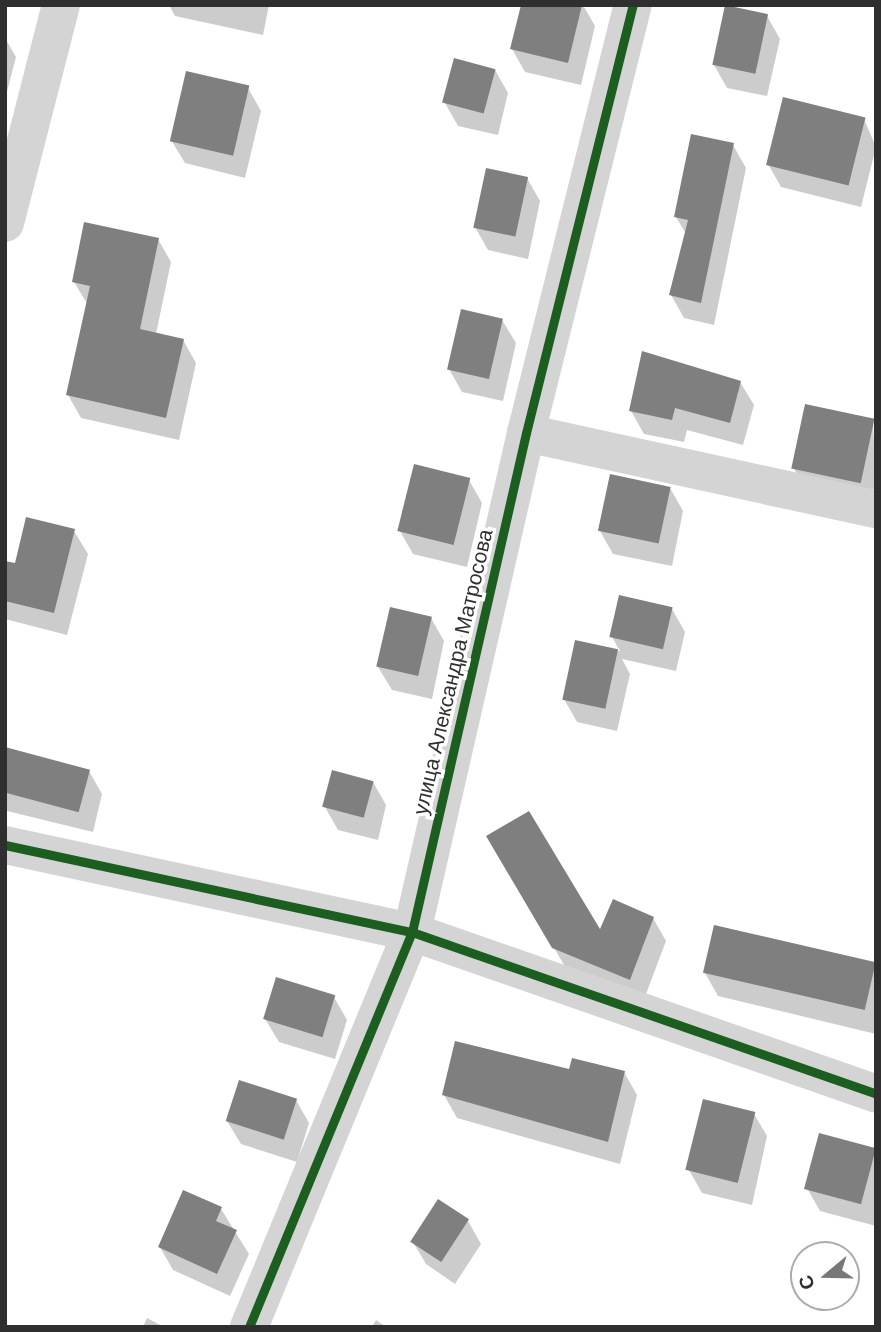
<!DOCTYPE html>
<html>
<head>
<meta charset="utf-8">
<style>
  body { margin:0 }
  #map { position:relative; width:881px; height:1332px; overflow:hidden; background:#fff; font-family:"DM Sans",sans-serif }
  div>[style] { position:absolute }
  .shadow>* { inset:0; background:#0003 }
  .building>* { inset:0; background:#7f7f7f; transform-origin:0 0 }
  .street>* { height:38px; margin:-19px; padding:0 19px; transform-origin:19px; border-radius:19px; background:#d4d4d4 }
  .cycleway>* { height:9px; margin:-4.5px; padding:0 4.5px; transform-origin:4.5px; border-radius:4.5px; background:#1b5e20 }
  span { translate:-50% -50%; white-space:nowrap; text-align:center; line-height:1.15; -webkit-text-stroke:7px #fff; paint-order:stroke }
  .street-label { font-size:21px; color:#2f2f2f }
  .frame { position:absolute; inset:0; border:7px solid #2f2f2f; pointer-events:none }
  .north { position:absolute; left:790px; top:1241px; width:70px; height:70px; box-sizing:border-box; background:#fff; border:2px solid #acacac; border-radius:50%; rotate:251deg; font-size:19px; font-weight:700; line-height:28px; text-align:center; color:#2f2f2f }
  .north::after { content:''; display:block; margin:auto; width:24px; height:32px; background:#787878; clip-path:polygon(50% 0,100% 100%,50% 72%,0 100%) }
</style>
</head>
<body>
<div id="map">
  <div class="shadow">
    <i style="clip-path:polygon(169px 5px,269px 5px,263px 35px,175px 16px)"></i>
    <i style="clip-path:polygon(523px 5px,583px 5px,595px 26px,581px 85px,525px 72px,512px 49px)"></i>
    <i style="clip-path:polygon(767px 16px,780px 39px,767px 96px,727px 88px,714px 65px)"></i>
    <i style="clip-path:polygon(5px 38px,16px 57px,5px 99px)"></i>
    <i style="clip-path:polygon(495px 70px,508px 93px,498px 135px,458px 126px,445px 103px)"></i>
    <i style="clip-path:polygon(248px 88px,261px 111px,245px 178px,185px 163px,171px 140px)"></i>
    <i style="clip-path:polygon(864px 119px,876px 147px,861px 207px,781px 187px,768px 164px)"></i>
    <i style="clip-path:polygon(733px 145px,746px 168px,714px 325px,684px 318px,671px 295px,686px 234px,676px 217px)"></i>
    <i style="clip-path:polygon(527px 178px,540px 201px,528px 259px,488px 250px,475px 227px)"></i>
    <i style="clip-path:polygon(158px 239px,171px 262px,156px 334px,183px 340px,196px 363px,179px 440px,81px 418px,68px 395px,88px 305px,74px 282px)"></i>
    <i style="clip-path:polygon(502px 320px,516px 343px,503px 401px,462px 392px,449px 369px)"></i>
    <i style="clip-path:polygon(643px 353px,740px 382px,754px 405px,743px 445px,687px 430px,684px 442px,644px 434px,631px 411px)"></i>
    <i style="clip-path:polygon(873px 421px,876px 489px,806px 490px,793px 467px)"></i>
    <i style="clip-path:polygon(469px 480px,482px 503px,467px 567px,413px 554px,400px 531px)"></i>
    <i style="clip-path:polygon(670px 488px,683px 511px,672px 566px,613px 554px,600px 531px)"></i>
    <i style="clip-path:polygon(74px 531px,88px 554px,67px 635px,5px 619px,5px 563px,16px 566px)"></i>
    <i style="clip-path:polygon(672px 609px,685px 632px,676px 671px,622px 659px,630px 674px,617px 731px,577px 722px,564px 699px,576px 642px,620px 651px,612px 637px)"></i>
    <i style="clip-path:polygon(431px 618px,444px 641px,432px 699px,392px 690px,378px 667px)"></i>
    <i style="clip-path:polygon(5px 749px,89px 771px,102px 794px,93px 832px,7px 811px)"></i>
    <i style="clip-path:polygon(373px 782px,386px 805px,378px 840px,338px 830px,325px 807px)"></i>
    <i style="clip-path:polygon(489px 837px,600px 933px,653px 918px,666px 941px,643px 1002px,567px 970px)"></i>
    <i style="clip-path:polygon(876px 964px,876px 1034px,718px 996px,705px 973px)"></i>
    <i style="clip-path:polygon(334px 997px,347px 1020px,335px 1059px,279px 1042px,265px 1019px)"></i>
    <i style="clip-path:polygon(571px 1071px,624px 1072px,637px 1095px,620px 1164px,457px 1118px,444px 1095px)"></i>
    <i style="clip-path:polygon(296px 1100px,309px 1123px,297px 1162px,241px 1144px,227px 1121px)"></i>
    <i style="clip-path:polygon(754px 1114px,767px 1136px,752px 1205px,702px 1193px,689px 1170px)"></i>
    <i style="clip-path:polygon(821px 1135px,876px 1150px,876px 1226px,820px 1211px,807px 1188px)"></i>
    <i style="clip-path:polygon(439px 1202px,468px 1221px,481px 1244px,455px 1284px,426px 1264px,413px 1242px)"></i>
    <i style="clip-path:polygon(221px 1209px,249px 1254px,230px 1296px,173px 1270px,160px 1247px)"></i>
    <i style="clip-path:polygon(147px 1318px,164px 1327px,143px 1327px)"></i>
    <i style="clip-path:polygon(376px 1320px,386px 1327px,372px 1327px)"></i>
  </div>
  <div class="building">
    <i style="clip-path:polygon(521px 5px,582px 5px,568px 63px,510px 49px)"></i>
    <i style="left:725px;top:5px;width:44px;height:61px;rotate:12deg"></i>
    <i style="left:454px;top:58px;width:43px;height:46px;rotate:15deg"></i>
    <i style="left:186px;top:71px;width:65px;height:72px;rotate:13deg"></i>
    <i style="left:783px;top:97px;width:85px;height:70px;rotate:14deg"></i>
    <i style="clip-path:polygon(691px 134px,734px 143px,701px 303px,669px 295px,688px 220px,674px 217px)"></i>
    <i style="left:486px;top:168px;width:43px;height:61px;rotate:12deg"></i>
    <i style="clip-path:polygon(84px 222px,159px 238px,140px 329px,184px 339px,166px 418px,66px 395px,90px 286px,72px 282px)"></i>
    <i style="left:461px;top:309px;width:43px;height:62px;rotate:13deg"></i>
    <i style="clip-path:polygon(642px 351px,741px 381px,730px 423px,675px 408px,672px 420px,629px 411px)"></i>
    <i style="left:805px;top:404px;width:71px;height:66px;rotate:12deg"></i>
    <i style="left:414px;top:464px;width:58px;height:69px;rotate:14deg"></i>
    <i style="left:610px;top:474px;width:62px;height:58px;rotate:12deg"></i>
    <i style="clip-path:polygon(26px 517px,75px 529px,54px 613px,5px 601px,5px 561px,15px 563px)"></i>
    <i style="left:619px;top:595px;width:55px;height:43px;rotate:13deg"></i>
    <i style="left:390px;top:607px;width:43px;height:61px;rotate:13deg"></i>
    <i style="left:575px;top:640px;width:44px;height:61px;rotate:12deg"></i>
    <i style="left:5px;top:747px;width:88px;height:44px;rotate:15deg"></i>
    <i style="left:332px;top:770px;width:43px;height:38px;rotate:15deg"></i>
    <i style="clip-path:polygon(529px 811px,600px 929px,613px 899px,654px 917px,630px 980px,552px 948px,486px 836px)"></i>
    <i style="left:714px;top:925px;width:166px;height:49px;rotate:13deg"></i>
    <i style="left:276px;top:977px;width:62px;height:44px;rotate:17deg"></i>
    <i style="clip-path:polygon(455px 1041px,569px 1069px,572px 1058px,625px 1071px,608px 1142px,442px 1095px)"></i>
    <i style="left:239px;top:1080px;width:61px;height:43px;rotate:18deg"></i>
    <i style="left:703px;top:1099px;width:54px;height:73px;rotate:14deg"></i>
    <i style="left:819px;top:1133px;width:59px;height:58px;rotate:15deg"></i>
    <i style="clip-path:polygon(183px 1190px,222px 1207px,216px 1221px,237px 1230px,217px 1274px,158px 1247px)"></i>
    <i style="left:438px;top:1199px;width:37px;height:51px;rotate:33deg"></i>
  </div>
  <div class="street">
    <i style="left:5px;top:223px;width:225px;rotate:-75.6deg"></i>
    <i style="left:526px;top:433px;width:358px;rotate:12.3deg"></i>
    <i style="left:5px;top:845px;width:416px;rotate:12.1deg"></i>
    <i style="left:412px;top:932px;width:491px;rotate:19.2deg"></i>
    <i style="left:249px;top:1327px;width:427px;rotate:-67.6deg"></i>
    <i style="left:412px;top:932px;width:512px;rotate:-77.13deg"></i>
    <i style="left:526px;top:433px;width:441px;rotate:-76deg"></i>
  </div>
  <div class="cycleway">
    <i style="left:5px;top:845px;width:416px;rotate:12.1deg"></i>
    <i style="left:412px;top:932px;width:491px;rotate:19.2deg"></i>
    <i style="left:249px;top:1327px;width:427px;rotate:-67.6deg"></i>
    <i style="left:412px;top:932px;width:512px;rotate:-77.13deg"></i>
    <i style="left:526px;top:433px;width:441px;rotate:-76deg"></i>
  </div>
  <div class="street-label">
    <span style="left:453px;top:672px;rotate:-77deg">улица Александра Матросова</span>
  </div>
  <div class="frame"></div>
  <div class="north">С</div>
</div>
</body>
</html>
